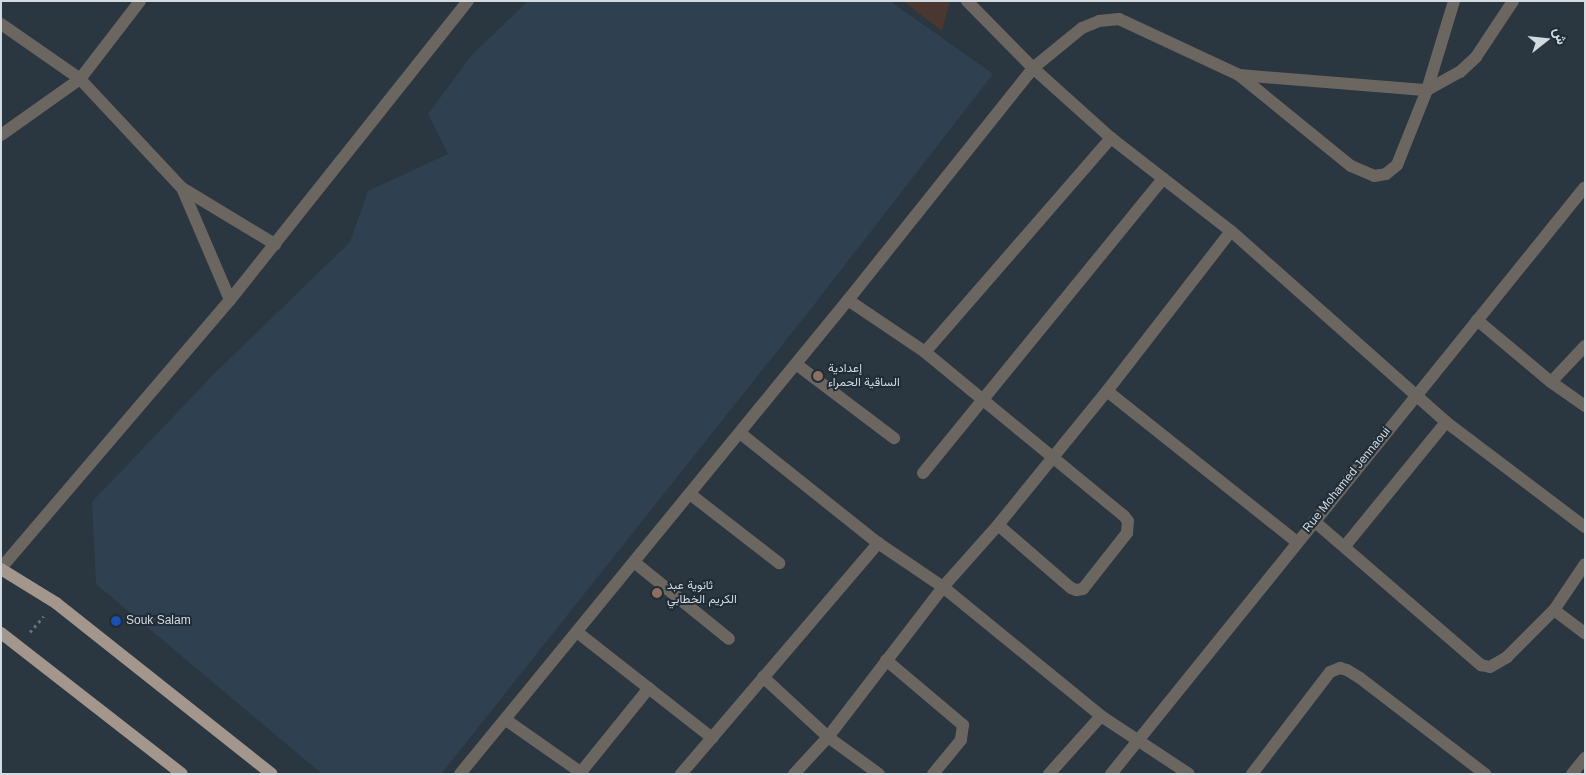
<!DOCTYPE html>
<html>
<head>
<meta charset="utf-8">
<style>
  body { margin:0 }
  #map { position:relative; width:1586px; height:775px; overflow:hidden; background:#2a3640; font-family:Helvetica,Vazirmatn,sans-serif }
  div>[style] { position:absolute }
  .commercial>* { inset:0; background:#4a3730 }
  .built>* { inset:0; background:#2f4150 }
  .path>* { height:3px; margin-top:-1.5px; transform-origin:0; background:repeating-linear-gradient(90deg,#67717a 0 2.5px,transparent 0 6.5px) }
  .service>* { height:12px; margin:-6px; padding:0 6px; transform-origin:6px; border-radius:6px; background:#6c6661 }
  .minor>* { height:12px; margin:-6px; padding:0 6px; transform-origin:6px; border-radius:6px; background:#6c6661 }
  .primary>* { height:12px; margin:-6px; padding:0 6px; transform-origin:6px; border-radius:6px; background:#a3978d }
  .dots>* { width:14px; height:14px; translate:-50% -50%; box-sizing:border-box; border:2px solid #202c36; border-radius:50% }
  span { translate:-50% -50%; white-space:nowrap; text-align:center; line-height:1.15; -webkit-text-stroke:4px #202c36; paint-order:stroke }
  .poi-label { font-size:12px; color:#d3dbe1 }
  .left { translate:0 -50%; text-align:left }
  .street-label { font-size:12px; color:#d3dbe1 }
  .frame { position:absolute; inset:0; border:2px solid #d3dbe1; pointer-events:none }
  .north { position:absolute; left:1521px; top:15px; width:50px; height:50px; -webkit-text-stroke:4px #202c36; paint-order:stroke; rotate:74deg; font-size:14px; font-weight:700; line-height:20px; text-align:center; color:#d3dbe1 }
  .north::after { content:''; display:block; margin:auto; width:18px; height:22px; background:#d3dbe1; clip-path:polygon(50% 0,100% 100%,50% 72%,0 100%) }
</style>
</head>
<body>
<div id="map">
  <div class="commercial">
    <i style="clip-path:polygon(903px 1px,950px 1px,942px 31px)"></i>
  </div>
  <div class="built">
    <i style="clip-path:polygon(528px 1px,890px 1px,993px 74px,806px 315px,441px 774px,322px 774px,96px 584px,92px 502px,214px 374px,350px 242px,368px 191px,448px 154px,428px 114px,471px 56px)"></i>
  </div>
  <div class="path">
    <i style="left:30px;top:632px;width:21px;rotate:-49deg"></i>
  </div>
  <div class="service">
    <i style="left:1049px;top:774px;width:78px;rotate:-48.1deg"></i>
  </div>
  <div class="minor">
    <i style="left:967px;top:1px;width:94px;rotate:45.4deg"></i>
    <i style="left:1033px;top:68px;width:105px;rotate:41.9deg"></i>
    <i style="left:1111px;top:138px;width:152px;rotate:37.8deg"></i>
    <i style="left:1231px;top:231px;width:288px;rotate:41.6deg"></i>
    <i style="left:1446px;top:422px;width:174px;rotate:37.1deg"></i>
    <i style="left:1px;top:24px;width:96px;rotate:34.8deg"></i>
    <i style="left:80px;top:79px;width:149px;rotate:46.9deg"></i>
    <i style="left:182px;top:188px;width:109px;rotate:31.1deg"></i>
    <i style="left:1239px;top:75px;width:144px;rotate:39.1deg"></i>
    <i style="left:1351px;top:166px;width:25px;rotate:23deg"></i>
    <i style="left:1374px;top:176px;width:12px;rotate:-9deg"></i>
    <i style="left:1386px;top:174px;width:14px;rotate:-39deg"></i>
    <i style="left:1397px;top:165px;width:81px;rotate:-68.2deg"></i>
    <i style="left:1427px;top:90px;width:93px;rotate:-73.1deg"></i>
    <i style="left:1px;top:135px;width:97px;rotate:-35.3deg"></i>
    <i style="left:80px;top:79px;width:98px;rotate:-52.4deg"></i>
    <i style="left:182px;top:188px;width:122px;rotate:66.8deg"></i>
    <i style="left:848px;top:300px;width:93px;rotate:34deg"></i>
    <i style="left:925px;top:352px;width:284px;rotate:-49deg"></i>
    <i style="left:1477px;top:320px;width:97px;rotate:40deg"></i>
    <i style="left:1551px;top:382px;width:42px;rotate:35.2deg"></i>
    <i style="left:925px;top:352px;width:258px;rotate:39.5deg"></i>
    <i style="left:1124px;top:516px;width:6px;rotate:51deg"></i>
    <i style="left:1128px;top:521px;width:12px;rotate:95deg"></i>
    <i style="left:1127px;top:533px;width:71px;rotate:128.2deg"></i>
    <i style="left:1083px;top:589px;width:7px;rotate:172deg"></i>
    <i style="left:1076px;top:590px;width:5px;rotate:-158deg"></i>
    <i style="left:1071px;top:588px;width:96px;rotate:-139.2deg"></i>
    <i style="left:796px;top:364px;width:123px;rotate:37.1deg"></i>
    <i style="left:1551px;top:382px;width:50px;rotate:-46.6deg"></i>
    <i style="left:1107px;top:391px;width:243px;rotate:38.5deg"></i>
    <i style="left:740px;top:433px;width:176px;rotate:38.6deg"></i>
    <i style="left:878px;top:543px;width:78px;rotate:34.1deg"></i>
    <i style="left:943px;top:587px;width:204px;rotate:39.2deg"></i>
    <i style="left:1101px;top:716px;width:105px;rotate:33.4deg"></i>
    <i style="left:923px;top:473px;width:380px;rotate:-50.8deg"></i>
    <i style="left:690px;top:494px;width:113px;rotate:37.8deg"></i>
    <i style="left:1314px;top:521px;width:221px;rotate:40.8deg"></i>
    <i style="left:1481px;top:665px;width:9px;rotate:13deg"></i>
    <i style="left:1490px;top:667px;width:20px;rotate:-30deg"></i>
    <i style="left:1507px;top:657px;width:66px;rotate:-45deg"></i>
    <i style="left:1554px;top:610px;width:55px;rotate:-56deg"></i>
    <i style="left:1345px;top:546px;width:160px;rotate:-50.8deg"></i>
    <i style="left:634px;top:562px;width:122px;rotate:39deg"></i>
    <i style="left:1px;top:568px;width:353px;rotate:-49.5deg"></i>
    <i style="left:230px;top:300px;width:382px;rotate:-51.5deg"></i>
    <i style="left:1554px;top:610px;width:39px;rotate:37deg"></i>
    <i style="left:577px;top:632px;width:172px;rotate:38.1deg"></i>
    <i style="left:886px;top:660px;width:101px;rotate:40.2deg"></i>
    <i style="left:963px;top:725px;width:15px;rotate:98deg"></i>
    <i style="left:961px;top:740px;width:44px;rotate:129.5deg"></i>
    <i style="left:763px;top:677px;width:88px;rotate:42.7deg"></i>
    <i style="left:828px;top:737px;width:63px;rotate:36deg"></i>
    <i style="left:506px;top:720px;width:94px;rotate:35deg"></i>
    <i style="left:581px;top:772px;width:108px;rotate:-51deg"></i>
    <i style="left:460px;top:774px;width:613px;rotate:-50.7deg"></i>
    <i style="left:848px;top:300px;width:297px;rotate:-51.4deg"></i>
    <i style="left:1033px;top:68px;width:63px;rotate:-39.2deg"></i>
    <i style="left:1082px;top:28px;width:18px;rotate:-22deg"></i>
    <i style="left:1099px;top:21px;width:20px;rotate:-6deg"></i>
    <i style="left:1119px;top:19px;width:132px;rotate:25deg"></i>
    <i style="left:1239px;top:75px;width:189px;rotate:4.6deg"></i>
    <i style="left:1427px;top:90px;width:38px;rotate:-29deg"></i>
    <i style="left:1460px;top:72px;width:22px;rotate:-43deg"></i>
    <i style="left:1476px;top:57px;width:67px;rotate:-56.5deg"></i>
    <i style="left:681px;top:774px;width:304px;rotate:-49.5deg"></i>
    <i style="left:794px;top:774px;width:50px;rotate:-47.4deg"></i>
    <i style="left:828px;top:737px;width:189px;rotate:-52.5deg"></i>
    <i style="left:943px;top:587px;width:83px;rotate:-48.4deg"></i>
    <i style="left:998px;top:525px;width:173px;rotate:-50.9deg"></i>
    <i style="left:1107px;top:391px;width:202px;rotate:-52.2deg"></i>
    <i style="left:1111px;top:774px;width:754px;rotate:-51.08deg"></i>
    <i style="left:1252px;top:774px;width:128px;rotate:-52.6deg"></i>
    <i style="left:1330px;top:672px;width:11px;rotate:-22deg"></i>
    <i style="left:1340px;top:668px;width:7px;rotate:16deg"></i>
    <i style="left:1347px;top:670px;width:15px;rotate:32deg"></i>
    <i style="left:1360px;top:678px;width:158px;rotate:37.5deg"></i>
    <i style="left:1572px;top:774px;width:21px;rotate:-51deg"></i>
  </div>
  <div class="primary">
    <i style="left:1px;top:569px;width:65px;rotate:31.7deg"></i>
    <i style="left:56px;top:603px;width:275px;rotate:38.4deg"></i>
    <i style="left:1px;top:633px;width:229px;rotate:37.9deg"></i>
  </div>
  <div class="dots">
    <i style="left:818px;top:376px;background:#8d6e63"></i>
    <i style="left:657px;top:593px;background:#8d6e63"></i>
    <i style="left:116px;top:621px;background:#1a4fb4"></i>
  </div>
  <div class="poi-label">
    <span class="left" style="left:828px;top:376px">إعدادية<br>الساقية الحمراء</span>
    <span class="left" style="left:667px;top:593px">ثانوية عبد<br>الكريم الخطابي</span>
    <span class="left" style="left:126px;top:621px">Souk Salam</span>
  </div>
  <div class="street-label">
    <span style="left:1347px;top:480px;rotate:-51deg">Rue Mohamed Jennaoui</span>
  </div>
  <div class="frame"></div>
  <div class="north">ش</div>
</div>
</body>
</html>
